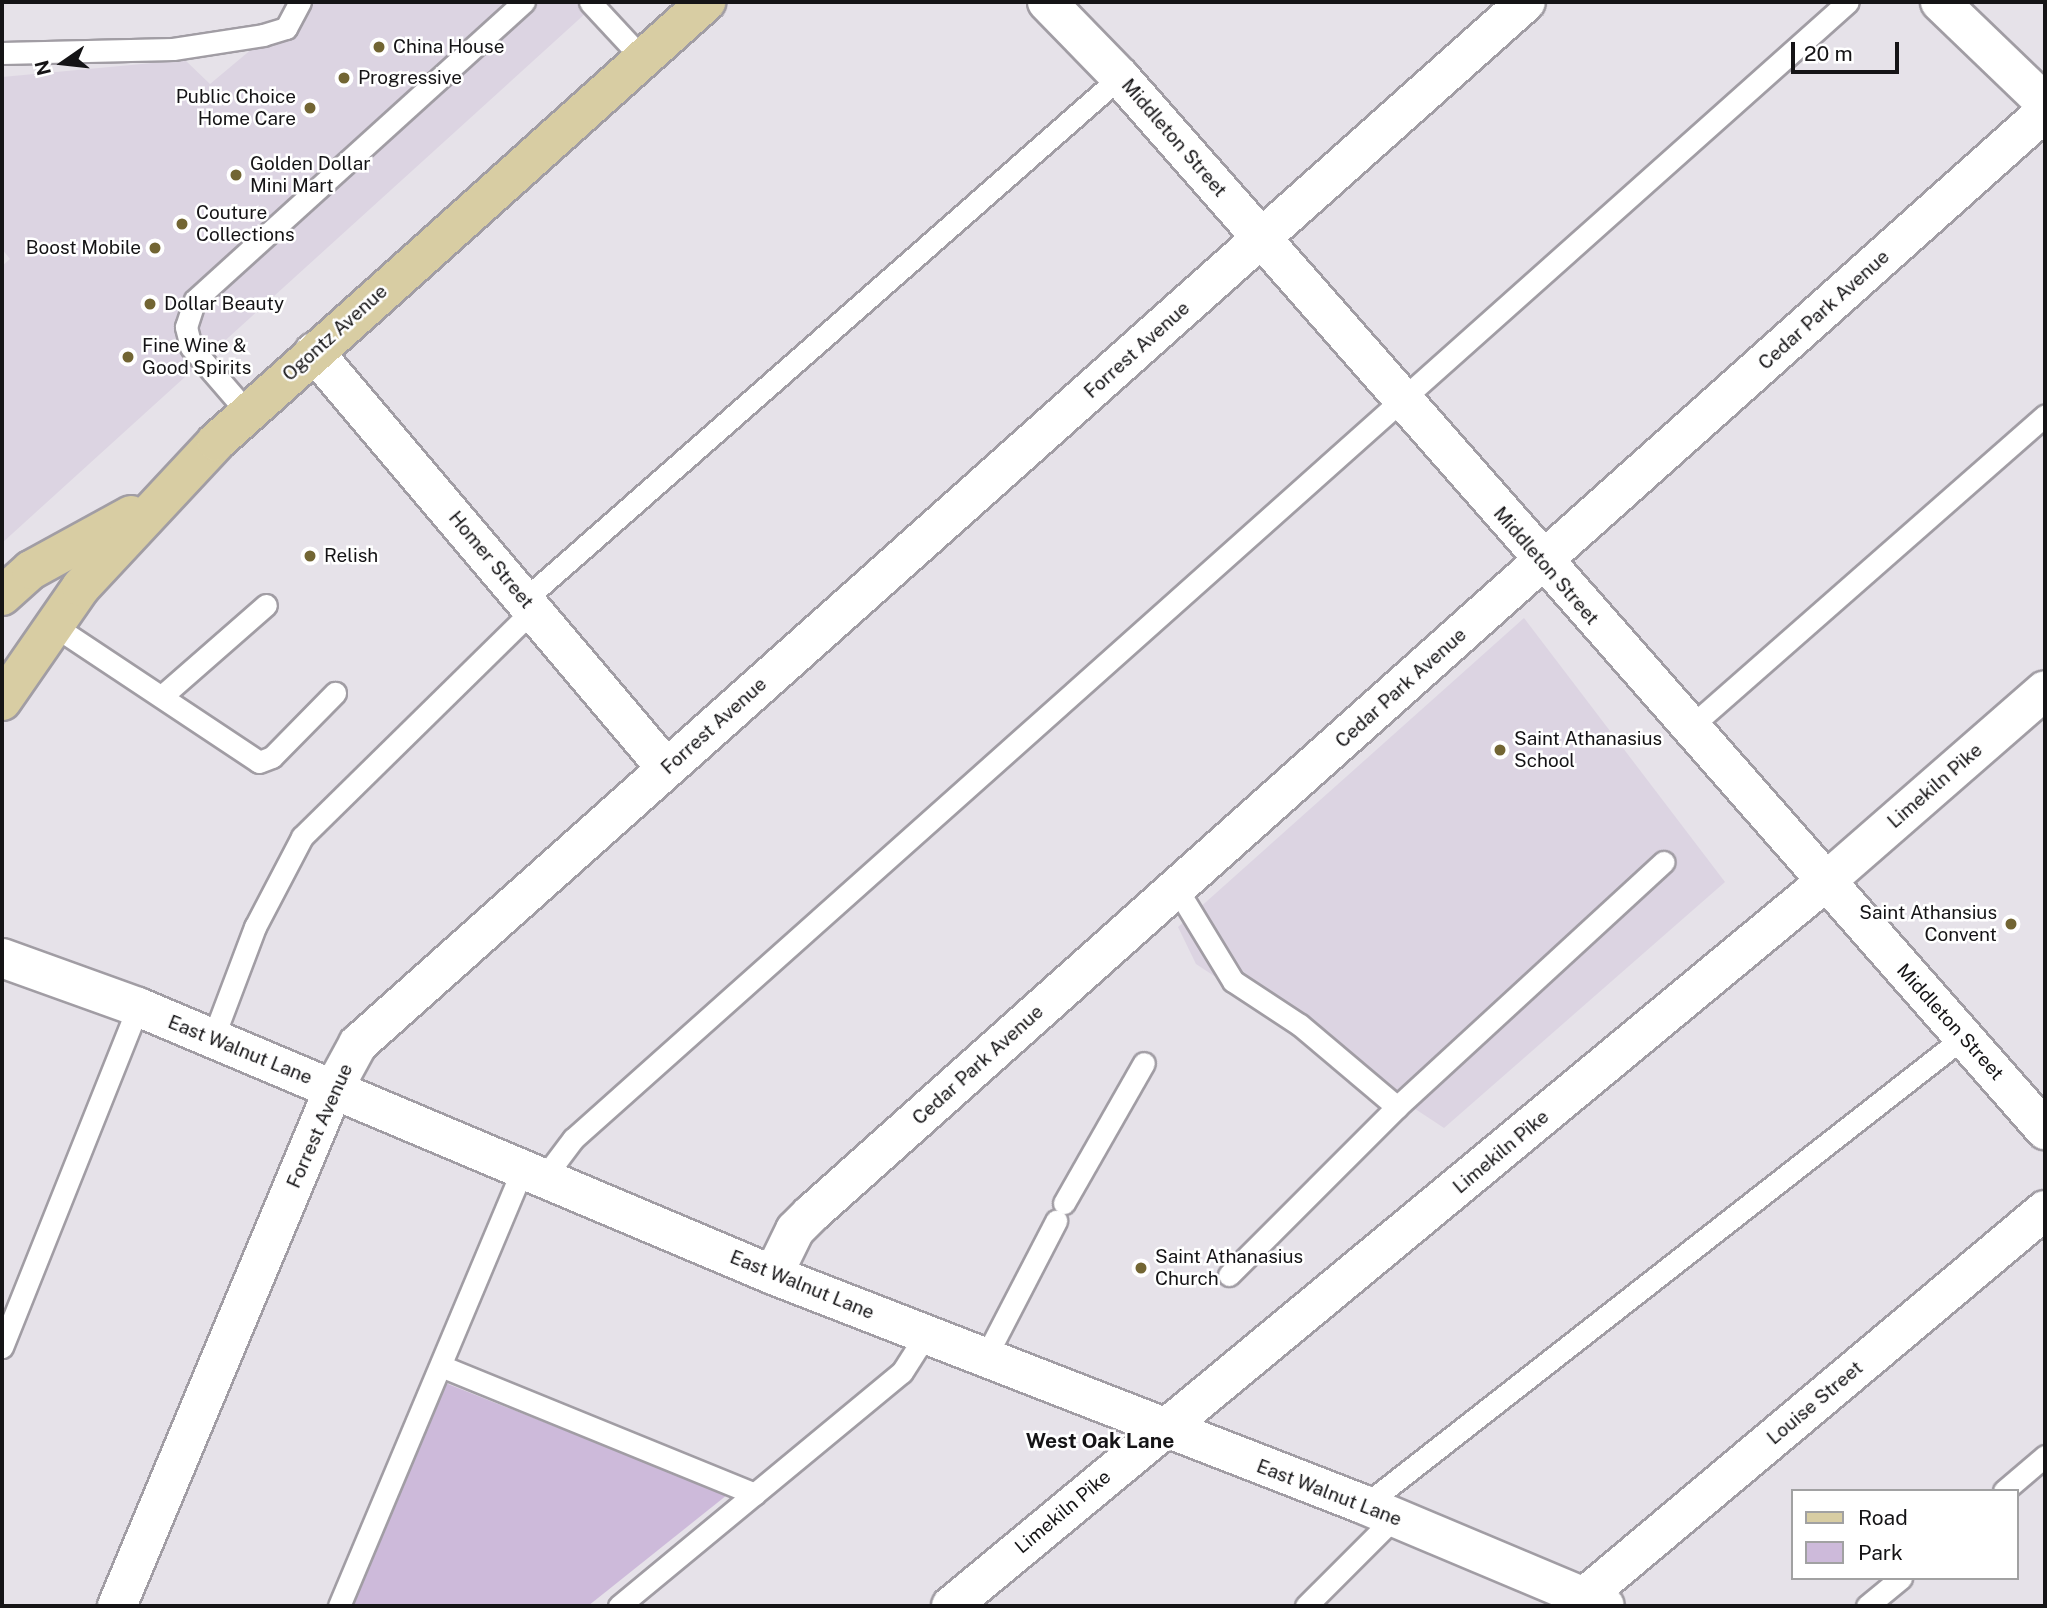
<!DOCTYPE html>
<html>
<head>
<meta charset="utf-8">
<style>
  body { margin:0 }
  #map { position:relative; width:2047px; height:1608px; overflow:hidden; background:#e6e2e9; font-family:"Public Sans",sans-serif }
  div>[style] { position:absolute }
  .built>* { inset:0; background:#dcd4e2 }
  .green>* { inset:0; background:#cdbada }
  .roads { filter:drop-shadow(2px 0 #a19da4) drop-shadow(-2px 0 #a19da4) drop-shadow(0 2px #a19da4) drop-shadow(0 -2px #a19da4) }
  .service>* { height:21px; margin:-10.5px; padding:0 10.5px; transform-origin:10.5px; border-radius:10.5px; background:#fff }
  .minor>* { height:38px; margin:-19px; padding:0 19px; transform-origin:19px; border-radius:19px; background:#fff }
  .tertiary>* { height:38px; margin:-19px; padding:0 19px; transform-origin:19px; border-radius:19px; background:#fff }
  .primary>* { height:38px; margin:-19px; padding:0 19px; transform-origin:19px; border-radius:19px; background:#d8cda3 }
  .dots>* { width:19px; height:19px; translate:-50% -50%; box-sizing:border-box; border:4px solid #fff; border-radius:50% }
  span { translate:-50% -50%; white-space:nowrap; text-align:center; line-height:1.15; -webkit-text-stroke:5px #fff; paint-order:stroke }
  .poi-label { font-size:19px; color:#151416 }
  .left { translate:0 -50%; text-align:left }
  .right { translate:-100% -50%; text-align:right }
  .street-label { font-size:19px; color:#151416 }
  .neighbourhood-label { font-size:21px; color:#151416; font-weight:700 }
  .frame { position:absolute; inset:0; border:4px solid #151416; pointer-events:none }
  .legend { position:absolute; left:1791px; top:1489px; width:228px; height:91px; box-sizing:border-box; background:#fff; border:2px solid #a1a1a2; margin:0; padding:9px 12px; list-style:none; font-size:21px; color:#151416 }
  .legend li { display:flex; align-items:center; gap:14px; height:35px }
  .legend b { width:35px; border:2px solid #a1a1a2 }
  .north { position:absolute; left:28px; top:28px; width:70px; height:70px; -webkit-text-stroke:5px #fff; paint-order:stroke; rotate:256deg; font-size:19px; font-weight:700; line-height:28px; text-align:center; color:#151416 }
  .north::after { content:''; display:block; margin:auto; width:24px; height:32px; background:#151416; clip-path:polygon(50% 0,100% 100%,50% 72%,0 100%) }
  .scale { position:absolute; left:1791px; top:42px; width:108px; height:32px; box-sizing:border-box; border:4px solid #151416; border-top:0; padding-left:9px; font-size:21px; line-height:24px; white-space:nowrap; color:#151416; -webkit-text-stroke:5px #fff; paint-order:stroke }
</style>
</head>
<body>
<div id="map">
  <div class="built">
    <i style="clip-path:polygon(308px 2px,598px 2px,2px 543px,2px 266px,10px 259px,2px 249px,2px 77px,185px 60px,210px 84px)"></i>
    <i style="clip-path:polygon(1524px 618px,1725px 882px,1444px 1128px,1196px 964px,1178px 927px)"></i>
  </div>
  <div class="green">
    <i style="clip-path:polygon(443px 1382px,727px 1495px,588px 1606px,342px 1606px)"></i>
  </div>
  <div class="roads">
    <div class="service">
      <i style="left:590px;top:2px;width:78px;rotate:47.1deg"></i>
      <i style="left:2px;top:53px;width:171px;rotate:-1.3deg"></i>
      <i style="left:173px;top:49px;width:91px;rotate:-8.8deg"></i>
      <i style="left:263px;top:35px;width:24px;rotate:-17deg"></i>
      <i style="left:286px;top:28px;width:30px;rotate:-62deg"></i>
      <i style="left:247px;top:412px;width:86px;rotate:-130.7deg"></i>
      <i style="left:191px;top:347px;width:21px;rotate:-104deg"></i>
      <i style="left:186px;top:327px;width:28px;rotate:-72deg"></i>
      <i style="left:195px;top:300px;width:444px;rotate:-42.2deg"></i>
      <i style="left:524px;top:600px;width:793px;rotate:-41.27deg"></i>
      <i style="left:53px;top:625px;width:247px;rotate:33.6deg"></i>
      <i style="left:259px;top:762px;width:14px;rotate:-21deg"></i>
      <i style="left:272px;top:757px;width:90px;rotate:-45.5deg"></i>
      <i style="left:162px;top:696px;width:138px;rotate:-41.2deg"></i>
      <i style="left:1688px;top:729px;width:475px;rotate:-41.3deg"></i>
      <i style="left:1177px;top:889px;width:108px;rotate:58.7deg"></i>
      <i style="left:1233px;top:981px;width:80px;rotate:33.3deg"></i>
      <i style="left:1300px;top:1025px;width:127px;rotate:40.2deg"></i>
      <i style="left:1397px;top:1107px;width:362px;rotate:-42.6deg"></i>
      <i style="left:213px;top:1038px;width:119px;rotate:-69.3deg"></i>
      <i style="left:255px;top:927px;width:102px;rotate:-62.4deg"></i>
      <i style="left:302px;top:837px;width:324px;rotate:-44.5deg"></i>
      <i style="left:543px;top:1179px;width:50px;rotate:-53.1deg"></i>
      <i style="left:573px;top:1139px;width:1708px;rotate:-41.73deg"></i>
      <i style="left:1064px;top:1203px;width:161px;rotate:-60.3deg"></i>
      <i style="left:1229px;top:1275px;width:238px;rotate:-45deg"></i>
      <i style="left:2px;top:1347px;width:366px;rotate:-68.2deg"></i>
      <i style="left:984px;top:1360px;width:157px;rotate:-62.6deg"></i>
      <i style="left:441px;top:1366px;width:339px;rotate:22.2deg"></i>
      <i style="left:2004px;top:1491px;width:54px;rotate:-40.5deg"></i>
      <i style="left:1365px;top:1505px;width:762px;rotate:-38.01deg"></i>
      <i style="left:339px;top:1606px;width:472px;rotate:-67.2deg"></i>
      <i style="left:619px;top:1606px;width:367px;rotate:-39.6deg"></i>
      <i style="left:902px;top:1372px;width:43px;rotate:-57.4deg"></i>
      <i style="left:1306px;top:1606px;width:124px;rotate:-45deg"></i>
      <i style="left:1867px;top:1606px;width:44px;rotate:-39.5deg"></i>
    </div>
    <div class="minor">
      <i style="left:1047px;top:2px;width:105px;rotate:45.8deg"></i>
      <i style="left:1120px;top:77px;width:1402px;rotate:48.7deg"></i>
      <i style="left:1940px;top:2px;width:146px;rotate:43.9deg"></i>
      <i style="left:314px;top:352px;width:545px;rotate:49.76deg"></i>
      <i style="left:2px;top:958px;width:145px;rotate:19.8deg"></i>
      <i style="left:138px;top:1007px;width:689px;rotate:22.88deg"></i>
      <i style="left:773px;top:1275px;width:635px;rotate:21.23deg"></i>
      <i style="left:1365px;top:1505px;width:260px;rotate:22.8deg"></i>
      <i style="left:773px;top:1275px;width:50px;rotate:-63.9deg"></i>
      <i style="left:795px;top:1230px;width:23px;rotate:-45deg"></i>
      <i style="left:811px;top:1214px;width:1654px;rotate:-41.77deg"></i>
      <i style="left:1584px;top:1597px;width:602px;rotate:-40.01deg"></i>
      <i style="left:117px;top:1606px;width:562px;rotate:-67.27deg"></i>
      <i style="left:334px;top:1088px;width:50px;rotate:-61.4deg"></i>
      <i style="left:358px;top:1044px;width:1565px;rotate:-41.74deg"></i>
    </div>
    <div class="tertiary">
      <i style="left:951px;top:1606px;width:1134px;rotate:-39.63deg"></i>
      <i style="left:1824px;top:883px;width:293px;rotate:-41.1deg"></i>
    </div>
    <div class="primary">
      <i style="left:2px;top:596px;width:39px;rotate:-42deg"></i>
      <i style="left:31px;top:570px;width:114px;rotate:-28.8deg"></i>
      <i style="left:2px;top:701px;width:139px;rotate:-55.3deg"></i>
      <i style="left:81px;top:587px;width:198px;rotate:-47deg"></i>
      <i style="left:216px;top:442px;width:659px;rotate:-41.92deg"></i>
    </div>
  </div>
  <div class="dots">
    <i style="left:379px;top:47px;background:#726533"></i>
    <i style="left:344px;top:78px;background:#726533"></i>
    <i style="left:310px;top:108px;background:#726533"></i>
    <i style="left:236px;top:175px;background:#726533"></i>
    <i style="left:182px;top:224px;background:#726533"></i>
    <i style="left:155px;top:248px;background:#726533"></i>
    <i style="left:150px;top:304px;background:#726533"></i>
    <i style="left:128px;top:357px;background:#726533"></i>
    <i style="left:310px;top:556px;background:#726533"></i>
    <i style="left:1500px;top:750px;background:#726533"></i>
    <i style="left:2011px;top:924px;background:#726533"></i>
    <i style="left:1141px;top:1268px;background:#726533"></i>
  </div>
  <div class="poi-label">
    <span class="left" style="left:393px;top:47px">China House</span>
    <span class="left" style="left:358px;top:78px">Progressive</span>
    <span class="right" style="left:296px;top:108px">Public Choice<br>Home Care</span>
    <span class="left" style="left:250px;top:175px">Golden Dollar<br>Mini Mart</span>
    <span class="left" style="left:196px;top:224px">Couture<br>Collections</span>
    <span class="right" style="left:141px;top:248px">Boost Mobile</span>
    <span class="left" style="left:164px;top:304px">Dollar Beauty</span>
    <span class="left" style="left:142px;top:357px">Fine Wine &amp;<br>Good Spirits</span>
    <span class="left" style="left:324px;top:556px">Relish</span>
    <span class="left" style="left:1514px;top:750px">Saint Athanasius<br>School</span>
    <span class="right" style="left:1997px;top:924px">Saint Athansius<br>Convent</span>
    <span class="left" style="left:1155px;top:1268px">Saint Athanasius<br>Church</span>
  </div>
  <div class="street-label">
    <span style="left:1174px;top:138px;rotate:49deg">Middleton Street</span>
    <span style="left:1824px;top:310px;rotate:-42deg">Cedar Park Avenue</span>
    <span style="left:335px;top:333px;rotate:-42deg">Ogontz Avenue</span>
    <span style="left:1137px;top:350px;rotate:-42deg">Forrest Avenue</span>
    <span style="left:491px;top:560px;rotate:50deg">Homer Street</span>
    <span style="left:1546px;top:566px;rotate:49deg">Middleton Street</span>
    <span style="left:1401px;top:688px;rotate:-42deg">Cedar Park Avenue</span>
    <span style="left:714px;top:726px;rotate:-42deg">Forrest Avenue</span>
    <span style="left:1935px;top:786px;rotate:-41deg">Limekiln Pike</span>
    <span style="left:1950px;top:1022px;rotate:48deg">Middleton Street</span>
    <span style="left:240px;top:1050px;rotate:22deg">East Walnut Lane</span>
    <span style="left:978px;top:1065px;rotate:-42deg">Cedar Park Avenue</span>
    <span style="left:320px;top:1126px;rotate:-66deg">Forrest Avenue</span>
    <span style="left:1501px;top:1152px;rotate:-40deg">Limekiln Pike</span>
    <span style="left:802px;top:1285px;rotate:22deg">East Walnut Lane</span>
    <span style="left:1815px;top:1403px;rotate:-40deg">Louise Street</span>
    <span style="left:1329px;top:1493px;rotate:21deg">East Walnut Lane</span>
    <span style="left:1063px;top:1512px;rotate:-40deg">Limekiln Pike</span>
  </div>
  <div class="neighbourhood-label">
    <span style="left:1100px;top:1441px">West Oak Lane</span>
  </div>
  <div class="frame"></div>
  <ul class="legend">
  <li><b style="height:9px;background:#d8cda3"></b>Road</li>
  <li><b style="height:19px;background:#cdbada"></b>Park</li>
  </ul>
  <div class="north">N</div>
  <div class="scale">20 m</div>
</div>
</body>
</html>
